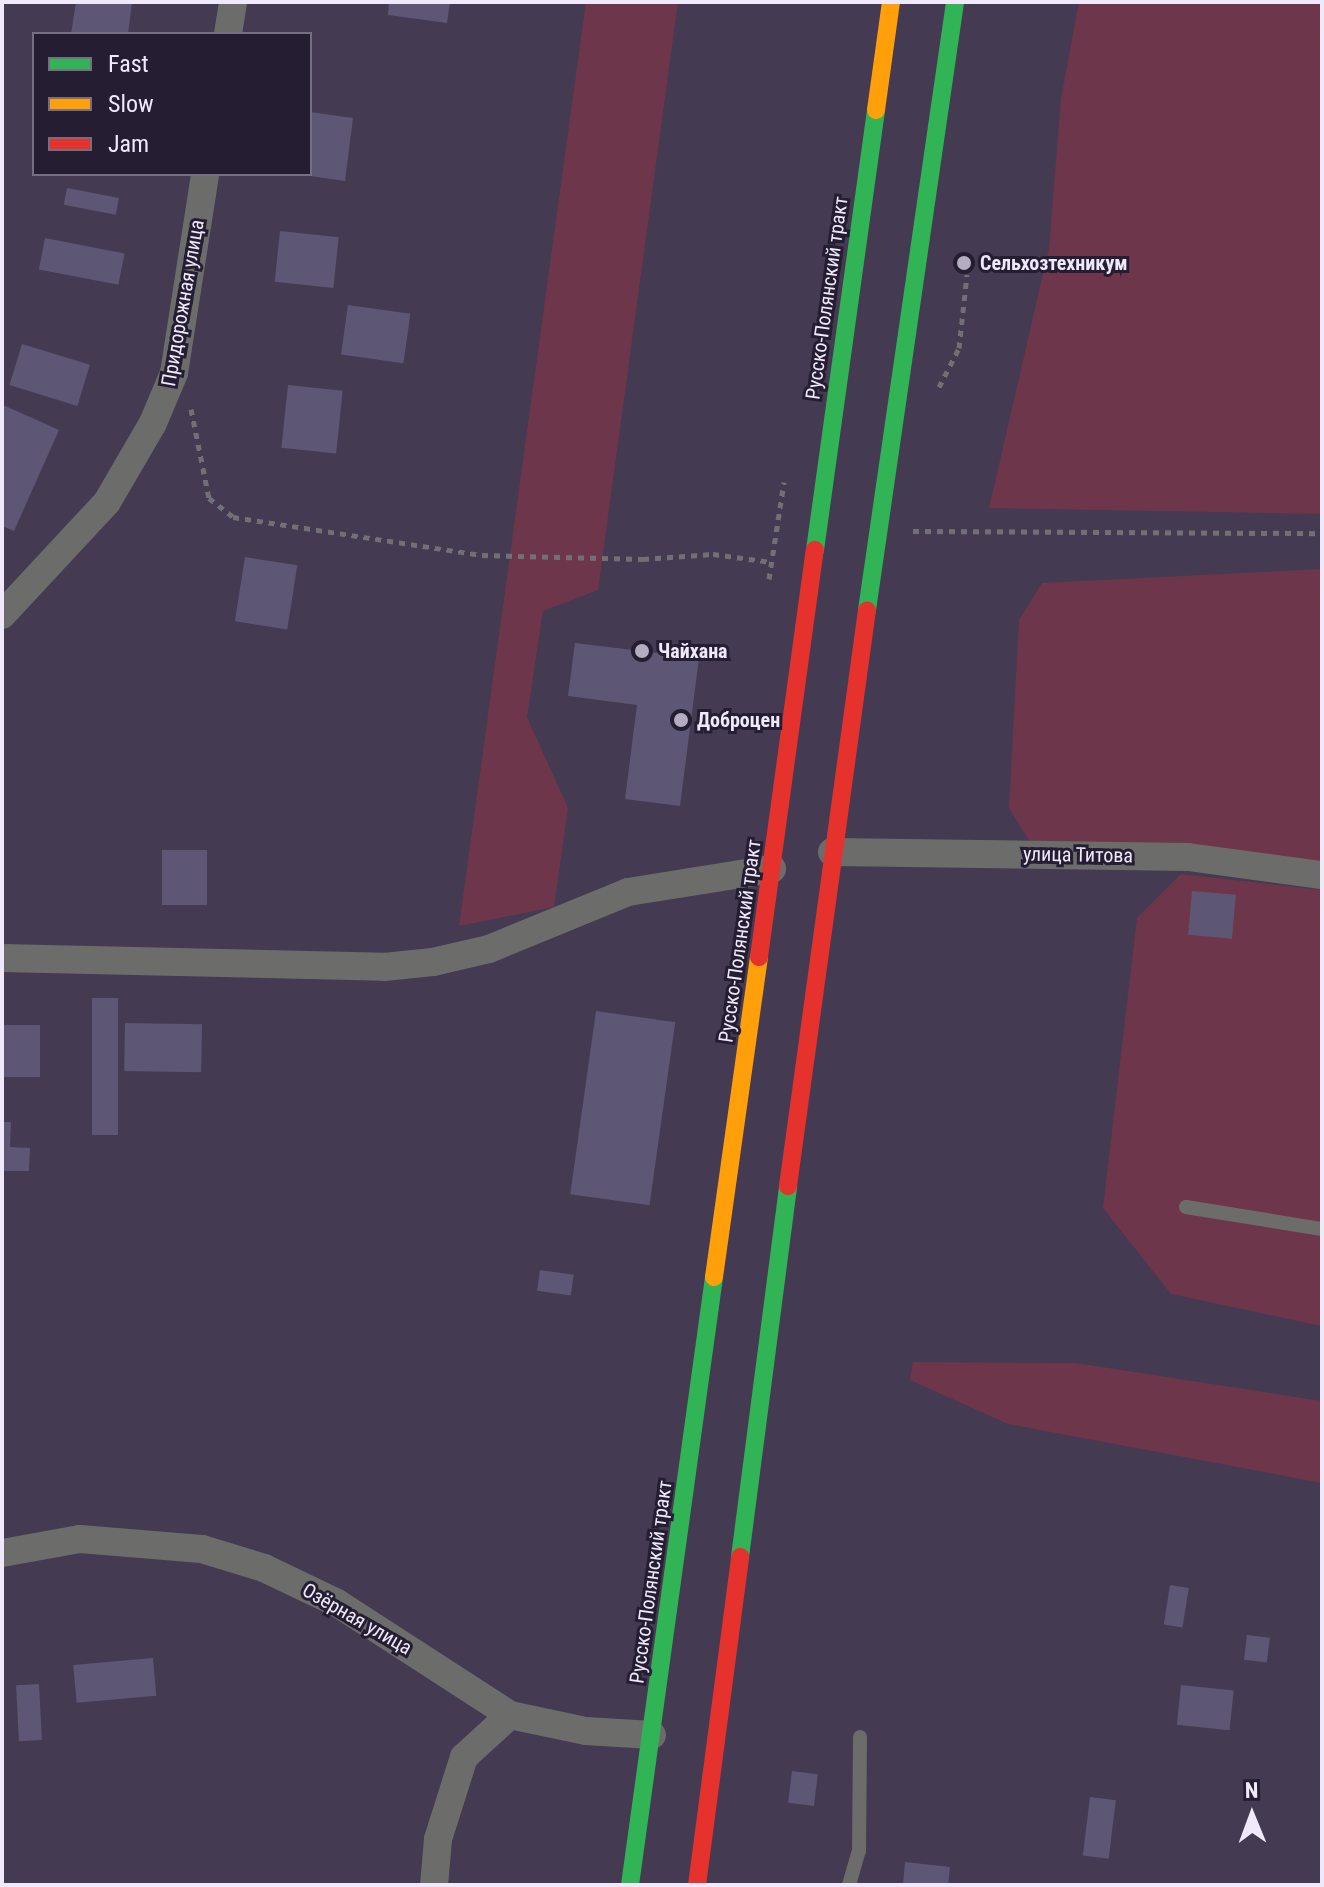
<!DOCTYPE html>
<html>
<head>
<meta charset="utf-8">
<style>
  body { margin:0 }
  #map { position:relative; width:1324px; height:1887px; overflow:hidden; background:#443a52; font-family:"Roboto Condensed",sans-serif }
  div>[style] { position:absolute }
  .green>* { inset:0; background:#6e364a }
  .building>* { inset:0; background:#5d5775; transform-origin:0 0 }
  .path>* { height:5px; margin-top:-2.5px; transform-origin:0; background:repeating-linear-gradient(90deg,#727074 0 6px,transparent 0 12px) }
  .lane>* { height:14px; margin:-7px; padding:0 7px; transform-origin:7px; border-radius:7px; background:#6c6d6b }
  .street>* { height:28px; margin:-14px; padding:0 14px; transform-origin:14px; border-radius:14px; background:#6c6d6b }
  .fast>* { height:18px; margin:-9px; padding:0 9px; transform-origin:9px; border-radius:9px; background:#30b455 }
  .slow>* { height:18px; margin:-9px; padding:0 9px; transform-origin:9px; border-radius:9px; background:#ff9f0a }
  .jam>* { height:18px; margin:-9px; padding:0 9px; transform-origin:9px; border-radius:9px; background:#e5322d }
  .dots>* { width:22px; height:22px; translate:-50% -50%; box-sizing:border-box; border:4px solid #251d32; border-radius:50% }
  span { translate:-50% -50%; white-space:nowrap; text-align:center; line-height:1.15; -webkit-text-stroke:6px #251d32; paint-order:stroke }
  .poi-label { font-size:20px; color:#f0e9fb; font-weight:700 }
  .left { translate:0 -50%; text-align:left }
  .street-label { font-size:20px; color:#f0e9fb }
  .frame { position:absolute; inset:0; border:4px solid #f0e9fb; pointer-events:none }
  .legend { position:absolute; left:32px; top:32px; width:280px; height:144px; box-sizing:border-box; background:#251d32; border:2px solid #766f82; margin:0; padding:10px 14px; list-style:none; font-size:24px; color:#f0e9fb }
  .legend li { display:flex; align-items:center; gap:16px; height:40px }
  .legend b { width:40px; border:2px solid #766f82 }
  .north { position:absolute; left:1212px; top:1775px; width:80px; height:80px; -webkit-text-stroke:6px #251d32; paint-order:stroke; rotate:359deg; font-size:22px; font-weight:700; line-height:32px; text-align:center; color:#f0e9fb }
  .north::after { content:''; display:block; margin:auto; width:28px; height:36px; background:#f0e9fb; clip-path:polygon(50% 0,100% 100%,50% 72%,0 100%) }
</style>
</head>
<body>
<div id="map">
  <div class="green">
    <i style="clip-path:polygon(586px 2px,678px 2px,598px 590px,543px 611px,527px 717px,568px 808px,554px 907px,459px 926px)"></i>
    <i style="clip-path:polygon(1079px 2px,1322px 2px,1322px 514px,989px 508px,1049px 248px,1061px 99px)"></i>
    <i style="clip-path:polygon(1322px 569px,1322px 862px,1030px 842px,1009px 808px,1019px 620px,1042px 583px)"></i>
    <i style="clip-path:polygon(1181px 874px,1322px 890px,1322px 1326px,1171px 1294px,1103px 1208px,1137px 918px)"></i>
    <i style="clip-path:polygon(913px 1362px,1076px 1363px,1322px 1401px,1322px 1483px,1008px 1424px,910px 1380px)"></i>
  </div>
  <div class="building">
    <i style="clip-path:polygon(76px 2px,132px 2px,128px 34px,71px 34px)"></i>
    <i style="clip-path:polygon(389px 2px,450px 2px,447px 23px,388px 15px)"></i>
    <i style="clip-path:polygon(310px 112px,353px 118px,345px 181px,310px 176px)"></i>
    <i style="left:67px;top:188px;width:53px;height:17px;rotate:11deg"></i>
    <i style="left:280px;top:231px;width:59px;height:51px;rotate:6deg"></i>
    <i style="left:45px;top:238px;width:81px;height:32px;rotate:11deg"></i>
    <i style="left:348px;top:305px;width:63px;height:50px;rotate:8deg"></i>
    <i style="left:22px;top:344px;width:71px;height:43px;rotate:17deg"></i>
    <i style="left:288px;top:385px;width:55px;height:63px;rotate:6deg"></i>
    <i style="clip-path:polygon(3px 405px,59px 430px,14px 531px,2px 526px)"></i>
    <i style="left:245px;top:557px;width:53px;height:65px;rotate:9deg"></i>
    <i style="clip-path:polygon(575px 643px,699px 658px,680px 806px,625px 799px,637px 705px,568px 696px)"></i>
    <i style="left:162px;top:850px;width:45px;height:55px"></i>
    <i style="left:1192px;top:891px;width:44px;height:44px;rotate:5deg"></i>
    <i style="left:92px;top:998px;width:26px;height:137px"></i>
    <i style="left:596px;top:1011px;width:80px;height:185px;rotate:8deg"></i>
    <i style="left:125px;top:1023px;width:77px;height:48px;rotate:1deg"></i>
    <i style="left:2px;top:1025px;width:38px;height:52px"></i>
    <i style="clip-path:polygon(2px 1122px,11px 1122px,10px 1147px,30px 1148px,29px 1171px,2px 1171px)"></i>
    <i style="left:540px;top:1270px;width:34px;height:21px;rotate:8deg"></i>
    <i style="left:1170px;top:1585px;width:19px;height:40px;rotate:9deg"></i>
    <i style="left:1247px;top:1635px;width:23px;height:25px;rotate:7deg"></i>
    <i style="left:153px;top:1658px;width:38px;height:80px;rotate:85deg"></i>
    <i style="left:39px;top:1684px;width:56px;height:23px;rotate:87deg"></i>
    <i style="left:1181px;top:1685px;width:53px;height:40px;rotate:6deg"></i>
    <i style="left:792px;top:1771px;width:26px;height:32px;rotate:7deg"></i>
    <i style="left:1090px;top:1797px;width:26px;height:59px;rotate:7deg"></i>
    <i style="clip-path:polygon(905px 1862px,950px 1867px,948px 1885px,903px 1885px)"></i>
  </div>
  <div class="path">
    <i style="left:939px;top:387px;width:44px;rotate:-62.9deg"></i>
    <i style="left:959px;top:348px;width:74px;rotate:-83.8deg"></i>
    <i style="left:191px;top:409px;width:91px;rotate:78.6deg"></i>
    <i style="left:209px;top:498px;width:31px;rotate:38deg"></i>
    <i style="left:233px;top:517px;width:252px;rotate:8.7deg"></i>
    <i style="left:482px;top:555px;width:161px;rotate:1.4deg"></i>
    <i style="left:643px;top:559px;width:70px;rotate:-4.1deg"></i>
    <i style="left:713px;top:554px;width:59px;rotate:7.9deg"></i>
    <i style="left:913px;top:531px;width:409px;rotate:0.3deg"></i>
    <i style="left:769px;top:579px;width:98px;rotate:-81.2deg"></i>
  </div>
  <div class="lane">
    <i style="left:1186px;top:1207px;width:138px;rotate:9.2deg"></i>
    <i style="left:849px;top:1885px;width:35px;rotate:-74deg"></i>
    <i style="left:859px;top:1851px;width:114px;rotate:-89.5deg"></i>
  </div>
  <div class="street">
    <i style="left:228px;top:34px;width:32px;rotate:-81deg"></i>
    <i style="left:2px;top:615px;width:154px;rotate:-47.1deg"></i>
    <i style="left:107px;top:502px;width:91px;rotate:-59.8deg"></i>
    <i style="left:153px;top:423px;width:54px;rotate:-67.2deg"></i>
    <i style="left:174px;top:373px;width:201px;rotate:-81.1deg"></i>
    <i style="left:832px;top:852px;width:356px;rotate:0.8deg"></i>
    <i style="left:1188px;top:857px;width:135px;rotate:7.7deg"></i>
    <i style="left:2px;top:958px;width:382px;rotate:1.3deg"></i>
    <i style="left:384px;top:967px;width:49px;rotate:-5.8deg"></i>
    <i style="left:433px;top:962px;width:57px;rotate:-13.1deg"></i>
    <i style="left:489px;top:949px;width:150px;rotate:-22.3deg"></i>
    <i style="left:628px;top:892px;width:146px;rotate:-9.1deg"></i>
    <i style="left:2px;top:1553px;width:79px;rotate:-10.2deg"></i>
    <i style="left:80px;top:1539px;width:122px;rotate:4.7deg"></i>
    <i style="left:202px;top:1549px;width:65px;rotate:17deg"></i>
    <i style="left:264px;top:1568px;width:81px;rotate:25.6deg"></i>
    <i style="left:337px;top:1603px;width:206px;rotate:32.9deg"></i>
    <i style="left:510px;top:1715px;width:78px;rotate:11.9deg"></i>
    <i style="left:586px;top:1731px;width:66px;rotate:3.5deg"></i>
    <i style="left:434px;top:1885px;width:46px;rotate:-85deg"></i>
    <i style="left:438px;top:1839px;width:86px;rotate:-72.4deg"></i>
    <i style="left:464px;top:1757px;width:62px;rotate:-42.4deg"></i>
  </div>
  <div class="fast">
    <i style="left:815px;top:550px;width:444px;rotate:-82.1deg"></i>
    <i style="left:867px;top:610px;width:614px;rotate:-81.76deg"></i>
    <i style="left:740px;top:1557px;width:374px;rotate:-82.6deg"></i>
    <i style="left:630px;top:1885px;width:614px;rotate:-82.13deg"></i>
  </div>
  <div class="slow">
    <i style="left:876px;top:110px;width:109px;rotate:-82.1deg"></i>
    <i style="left:714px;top:1277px;width:323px;rotate:-82deg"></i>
  </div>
  <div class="jam">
    <i style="left:759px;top:957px;width:411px;rotate:-82.2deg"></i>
    <i style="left:788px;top:1186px;width:581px;rotate:-82.19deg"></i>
    <i style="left:697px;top:1885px;width:331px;rotate:-82.5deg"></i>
  </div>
  <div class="dots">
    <i style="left:964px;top:263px;background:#b4acc0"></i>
    <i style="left:642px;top:651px;background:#b4acc0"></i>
    <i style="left:681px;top:720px;background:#b4acc0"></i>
  </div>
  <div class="poi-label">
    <span class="left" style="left:980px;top:263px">Сельхозтехникум</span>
    <span class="left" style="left:658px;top:651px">Чайхана</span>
    <span class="left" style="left:697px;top:720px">Доброцен</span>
  </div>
  <div class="street-label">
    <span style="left:827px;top:298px;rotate:-82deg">Русско-Полянский тракт</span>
    <span style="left:183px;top:303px;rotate:-80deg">Придорожная улица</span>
    <span style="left:1078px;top:855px;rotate:1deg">улица Титова</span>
    <span style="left:740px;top:941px;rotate:-82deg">Русско-Полянский тракт</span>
    <span style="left:651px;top:1582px;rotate:-82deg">Русско-Полянский тракт</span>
    <span style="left:357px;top:1619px;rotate:30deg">Озёрная улица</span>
  </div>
  <div class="frame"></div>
  <ul class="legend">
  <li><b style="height:10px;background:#30b455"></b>Fast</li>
  <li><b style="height:10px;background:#ff9f0a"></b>Slow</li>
  <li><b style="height:10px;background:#e5322d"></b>Jam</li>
  </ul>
  <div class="north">N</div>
</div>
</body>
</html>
